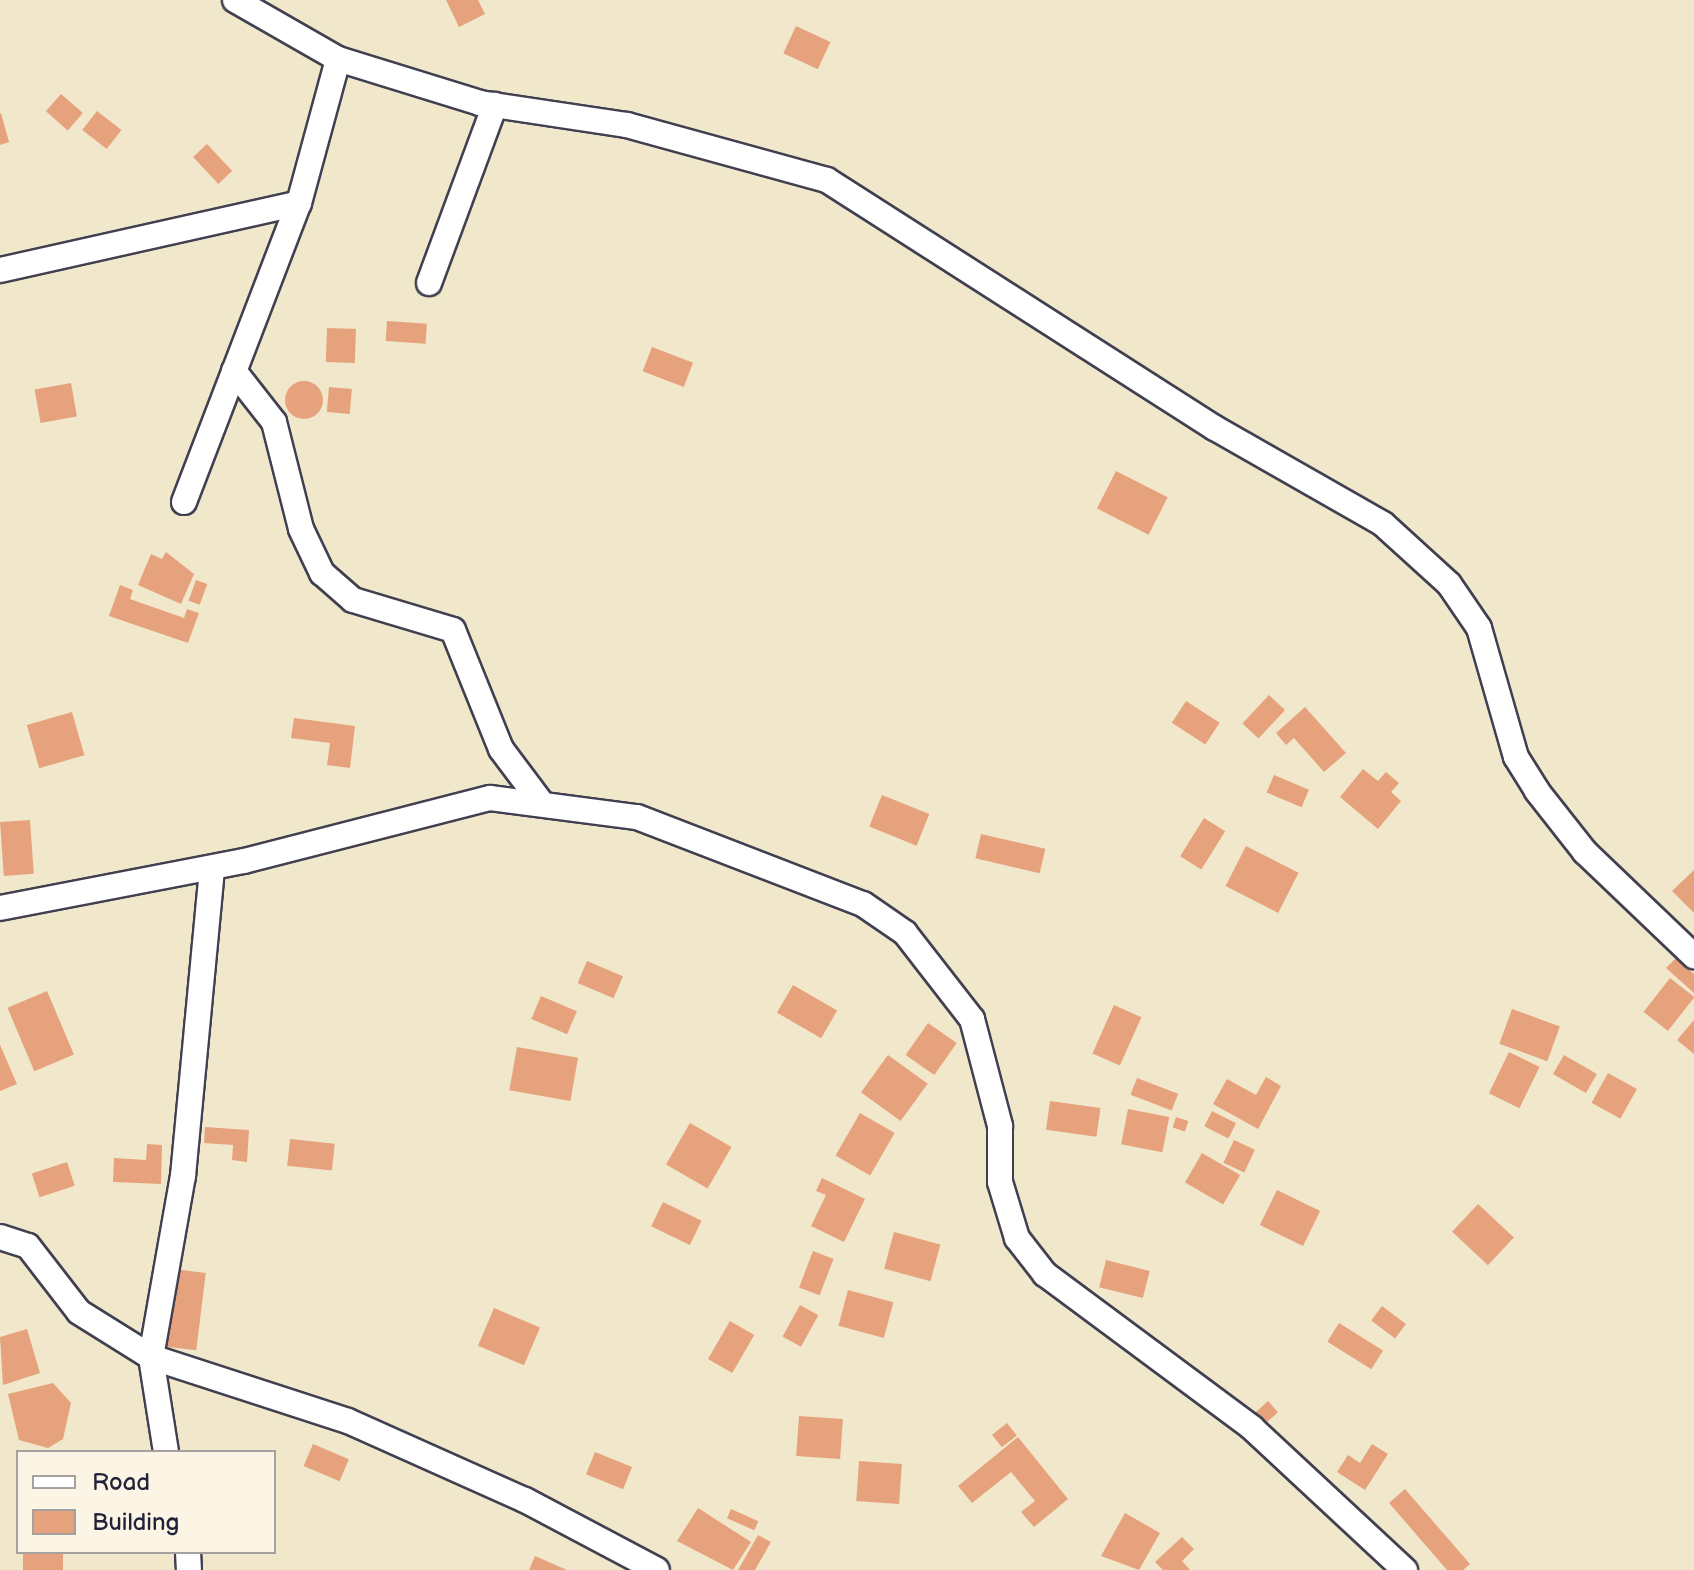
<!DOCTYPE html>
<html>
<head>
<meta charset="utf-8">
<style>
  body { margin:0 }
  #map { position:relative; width:1694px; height:1570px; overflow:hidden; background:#f1e8cc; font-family:"Balsamiq Sans",sans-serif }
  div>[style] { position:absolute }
  .building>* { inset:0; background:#e6a27c; transform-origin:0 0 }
  .round { border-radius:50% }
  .roads { filter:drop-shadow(2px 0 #414051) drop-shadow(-2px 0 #414051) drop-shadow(0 2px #414051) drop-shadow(0 -2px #414051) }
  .minor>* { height:24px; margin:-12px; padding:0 12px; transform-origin:12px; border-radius:12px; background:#fff }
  span { translate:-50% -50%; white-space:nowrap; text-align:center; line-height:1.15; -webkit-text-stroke:7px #fcf5e5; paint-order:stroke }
  .legend { position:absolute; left:16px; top:1450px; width:260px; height:104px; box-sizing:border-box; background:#fcf5e5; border:2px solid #a5a1a1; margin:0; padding:10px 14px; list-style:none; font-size:24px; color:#22223b }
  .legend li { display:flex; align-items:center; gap:16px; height:40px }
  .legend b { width:40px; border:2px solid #a5a1a1 }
</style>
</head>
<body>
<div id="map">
  <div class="building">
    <i style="clip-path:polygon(446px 0,478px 0,485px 14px,459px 27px)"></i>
    <i style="left:796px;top:26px;width:38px;height:30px;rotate:25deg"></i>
    <i style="left:61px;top:94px;width:29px;height:23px;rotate:41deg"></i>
    <i style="left:97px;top:111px;width:31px;height:24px;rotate:38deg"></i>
    <i style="clip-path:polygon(1px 113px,9px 142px,0 145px,0 114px)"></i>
    <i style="left:207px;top:144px;width:37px;height:19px;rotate:47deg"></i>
    <i style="left:387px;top:321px;width:40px;height:20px;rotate:4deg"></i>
    <i style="left:327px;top:328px;width:29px;height:34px;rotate:2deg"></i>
    <i style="left:652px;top:347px;width:44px;height:26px;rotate:21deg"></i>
    <i class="round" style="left:285px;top:381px;width:38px;height:38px"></i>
    <i style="left:71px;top:383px;width:34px;height:37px;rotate:80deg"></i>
    <i style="left:329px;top:387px;width:23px;height:25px;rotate:5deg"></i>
    <i style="left:1116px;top:471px;width:58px;height:42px;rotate:27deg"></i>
    <i style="clip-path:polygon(166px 552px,194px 574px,181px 604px,138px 585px,151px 554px,162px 559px)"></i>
    <i style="left:196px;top:580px;width:12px;height:22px;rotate:20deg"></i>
    <i style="clip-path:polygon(120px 585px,133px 590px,130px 599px,184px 618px,187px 609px,199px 613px,188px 643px,109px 616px)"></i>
    <i style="left:1269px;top:695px;width:22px;height:39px;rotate:43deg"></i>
    <i style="left:1186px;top:701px;width:40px;height:26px;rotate:33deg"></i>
    <i style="clip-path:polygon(1305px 707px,1346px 753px,1324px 772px,1294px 738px,1286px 745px,1276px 733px)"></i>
    <i style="left:72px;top:712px;width:45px;height:47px;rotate:74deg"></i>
    <i style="clip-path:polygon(294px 718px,355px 726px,350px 768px,327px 765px,330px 743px,291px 738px)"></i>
    <i style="clip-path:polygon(1363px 769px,1378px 781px,1386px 772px,1399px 783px,1391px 792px,1401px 801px,1378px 829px,1340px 797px)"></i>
    <i style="left:1274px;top:775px;width:38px;height:19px;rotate:23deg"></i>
    <i style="left:882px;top:795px;width:51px;height:34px;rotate:22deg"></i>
    <i style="left:1204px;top:818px;width:25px;height:45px;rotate:32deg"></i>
    <i style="left:30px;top:820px;width:54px;height:30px;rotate:86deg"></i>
    <i style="left:981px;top:834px;width:66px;height:25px;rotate:13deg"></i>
    <i style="left:1246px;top:846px;width:59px;height:45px;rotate:27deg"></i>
    <i style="clip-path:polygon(1694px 870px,1694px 913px,1672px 891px)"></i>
    <i style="clip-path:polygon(1676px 958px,1694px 974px,1694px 993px,1666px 968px)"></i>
    <i style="left:587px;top:961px;width:39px;height:24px;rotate:23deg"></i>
    <i style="left:1670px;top:978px;width:31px;height:43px;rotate:38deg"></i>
    <i style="left:793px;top:985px;width:51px;height:32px;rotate:30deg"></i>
    <i style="left:47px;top:991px;width:69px;height:43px;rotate:67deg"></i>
    <i style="left:541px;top:996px;width:39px;height:25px;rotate:23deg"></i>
    <i style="left:1114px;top:1005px;width:30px;height:53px;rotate:24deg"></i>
    <i style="left:1512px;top:1009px;width:51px;height:37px;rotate:20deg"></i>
    <i style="clip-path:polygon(1694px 1020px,1694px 1054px,1677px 1040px)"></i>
    <i style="left:928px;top:1023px;width:35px;height:39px;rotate:35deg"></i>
    <i style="clip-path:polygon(0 1045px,17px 1084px,0 1091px)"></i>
    <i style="left:517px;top:1047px;width:62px;height:44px;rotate:10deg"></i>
    <i style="left:1509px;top:1052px;width:34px;height:46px;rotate:26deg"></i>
    <i style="left:888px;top:1055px;width:49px;height:46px;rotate:36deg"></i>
    <i style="left:1564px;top:1055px;width:38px;height:22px;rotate:30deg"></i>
    <i style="left:1608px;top:1073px;width:33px;height:34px;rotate:29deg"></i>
    <i style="clip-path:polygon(1266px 1077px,1281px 1086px,1258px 1129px,1213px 1104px,1227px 1079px,1256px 1095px)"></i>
    <i style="left:1137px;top:1078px;width:44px;height:18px;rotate:21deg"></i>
    <i style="left:1050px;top:1101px;width:51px;height:29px;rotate:8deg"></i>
    <i style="left:1128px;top:1109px;width:42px;height:36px;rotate:11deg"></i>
    <i style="left:1212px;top:1111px;width:27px;height:17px;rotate:27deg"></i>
    <i style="left:860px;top:1113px;width:40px;height:49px;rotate:30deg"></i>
    <i style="left:1176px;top:1117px;width:13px;height:11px;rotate:18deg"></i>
    <i style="left:690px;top:1123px;width:48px;height:48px;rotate:30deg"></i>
    <i style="clip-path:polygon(205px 1127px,249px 1130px,247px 1162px,232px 1160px,233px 1145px,204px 1143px)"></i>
    <i style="left:290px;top:1139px;width:45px;height:27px;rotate:6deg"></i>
    <i style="left:1234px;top:1140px;width:23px;height:25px;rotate:25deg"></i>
    <i style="clip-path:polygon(147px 1144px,162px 1145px,161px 1184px,113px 1182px,114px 1158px,146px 1160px)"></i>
    <i style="left:1202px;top:1153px;width:44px;height:34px;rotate:30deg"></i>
    <i style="left:67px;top:1162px;width:25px;height:37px;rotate:72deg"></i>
    <i style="clip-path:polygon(822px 1178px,865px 1199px,844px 1242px,811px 1226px,826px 1195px,816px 1191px)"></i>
    <i style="left:1277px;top:1190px;width:48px;height:39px;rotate:26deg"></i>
    <i style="left:663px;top:1202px;width:43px;height:27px;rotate:26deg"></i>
    <i style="left:1478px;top:1204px;width:49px;height:38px;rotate:43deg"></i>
    <i style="left:894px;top:1232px;width:48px;height:38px;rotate:15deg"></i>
    <i style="left:813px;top:1251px;width:22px;height:39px;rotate:21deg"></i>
    <i style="left:1106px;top:1260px;width:45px;height:28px;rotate:14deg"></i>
    <i style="left:174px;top:1269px;width:32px;height:78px;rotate:7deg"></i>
    <i style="left:848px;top:1290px;width:47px;height:37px;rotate:15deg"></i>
    <i style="left:800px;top:1305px;width:21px;height:36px;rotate:29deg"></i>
    <i style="left:1382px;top:1306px;width:30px;height:18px;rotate:37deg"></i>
    <i style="left:494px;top:1308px;width:50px;height:41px;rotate:23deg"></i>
    <i style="left:730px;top:1321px;width:28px;height:44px;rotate:30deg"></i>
    <i style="left:1339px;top:1323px;width:52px;height:22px;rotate:32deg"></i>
    <i style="clip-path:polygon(27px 1329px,40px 1373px,3px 1385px,0 1337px)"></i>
    <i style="clip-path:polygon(53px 1383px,71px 1403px,63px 1439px,48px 1448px,19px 1440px,8px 1394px)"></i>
    <i style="left:1268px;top:1401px;width:15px;height:20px;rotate:48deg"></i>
    <i style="left:799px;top:1416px;width:44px;height:40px;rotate:4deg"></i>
    <i style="left:1007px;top:1423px;width:16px;height:19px;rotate:52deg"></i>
    <i style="clip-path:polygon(1018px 1437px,1068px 1499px,1034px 1527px,1021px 1512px,1035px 1501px,1011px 1472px,972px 1503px,958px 1486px)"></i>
    <i style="left:313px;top:1444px;width:39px;height:24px;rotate:23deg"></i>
    <i style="clip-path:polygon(1372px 1444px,1388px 1454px,1365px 1490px,1337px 1472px,1348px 1455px,1360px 1463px)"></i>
    <i style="left:595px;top:1452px;width:40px;height:24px;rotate:22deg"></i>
    <i style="left:859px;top:1461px;width:43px;height:40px;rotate:4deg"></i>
    <i style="clip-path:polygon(1405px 1489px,1470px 1564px,1463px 1570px,1447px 1570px,1389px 1503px)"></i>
    <i style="clip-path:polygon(698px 1508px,751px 1542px,733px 1570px,677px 1541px)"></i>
    <i style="left:731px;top:1509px;width:30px;height:10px;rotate:24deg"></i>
    <i style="clip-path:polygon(1125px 1513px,1160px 1533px,1139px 1570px,1101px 1556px)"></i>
    <i style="clip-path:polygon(758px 1535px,771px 1542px,755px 1570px,738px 1570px)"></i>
    <i style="clip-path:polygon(1182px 1537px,1194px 1549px,1182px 1561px,1190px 1570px,1163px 1570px,1155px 1562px)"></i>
    <i style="left:23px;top:1552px;width:40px;height:18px"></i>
    <i style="clip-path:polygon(535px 1556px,567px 1570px,529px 1570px)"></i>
  </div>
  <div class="roads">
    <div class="minor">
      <i style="left:235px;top:0;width:119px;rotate:29.8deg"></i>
      <i style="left:338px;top:59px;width:149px;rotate:17.2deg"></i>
      <i style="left:480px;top:103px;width:149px;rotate:8.5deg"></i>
      <i style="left:627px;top:125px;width:207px;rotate:15.4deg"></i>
      <i style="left:827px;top:180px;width:460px;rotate:32.6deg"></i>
      <i style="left:1215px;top:428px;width:193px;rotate:29.7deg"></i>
      <i style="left:1383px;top:524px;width:89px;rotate:42.3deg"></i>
      <i style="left:1449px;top:584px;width:53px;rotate:55.7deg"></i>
      <i style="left:1479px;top:628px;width:134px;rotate:74deg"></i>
      <i style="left:1516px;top:757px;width:40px;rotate:58deg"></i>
      <i style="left:1537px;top:791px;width:78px;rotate:51.8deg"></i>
      <i style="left:1585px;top:852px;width:151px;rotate:43.7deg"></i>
      <i style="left:0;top:270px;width:306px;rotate:-12.6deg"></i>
      <i style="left:429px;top:283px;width:190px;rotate:-69.7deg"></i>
      <i style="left:234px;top:371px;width:65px;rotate:51.9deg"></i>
      <i style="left:274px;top:422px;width:110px;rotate:75.8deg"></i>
      <i style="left:301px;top:529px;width:49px;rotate:64.5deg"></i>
      <i style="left:322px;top:573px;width:41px;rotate:41.1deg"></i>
      <i style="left:353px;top:600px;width:104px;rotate:16.7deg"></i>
      <i style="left:453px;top:630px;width:128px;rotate:68deg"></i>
      <i style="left:501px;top:749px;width:65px;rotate:53.1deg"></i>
      <i style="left:184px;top:502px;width:320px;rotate:-69deg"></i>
      <i style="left:299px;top:203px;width:149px;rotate:-74.8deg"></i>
      <i style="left:0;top:908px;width:248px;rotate:-10.9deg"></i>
      <i style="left:244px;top:861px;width:254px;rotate:-14.4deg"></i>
      <i style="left:490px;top:798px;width:148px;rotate:7.4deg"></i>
      <i style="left:637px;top:817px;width:242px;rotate:21.1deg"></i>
      <i style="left:863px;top:904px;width:51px;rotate:34.6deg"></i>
      <i style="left:905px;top:933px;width:109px;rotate:52.1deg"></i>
      <i style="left:972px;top:1019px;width:111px;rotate:75.3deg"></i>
      <i style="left:1000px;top:1126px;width:56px;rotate:90deg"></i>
      <i style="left:1000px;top:1182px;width:59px;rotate:73.1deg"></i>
      <i style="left:1017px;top:1238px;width:46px;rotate:52.1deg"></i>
      <i style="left:1045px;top:1274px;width:258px;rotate:36.6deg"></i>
      <i style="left:1252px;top:1428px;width:209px;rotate:42.9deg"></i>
      <i style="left:0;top:1237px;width:29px;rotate:18deg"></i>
      <i style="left:28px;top:1246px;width:83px;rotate:52.3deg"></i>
      <i style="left:79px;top:1312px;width:85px;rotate:32deg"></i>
      <i style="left:151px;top:1357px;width:207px;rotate:18deg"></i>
      <i style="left:348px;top:1421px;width:194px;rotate:24.1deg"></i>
      <i style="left:525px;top:1500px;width:149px;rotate:27.9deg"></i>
      <i style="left:166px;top:1452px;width:96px;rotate:-99deg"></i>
      <i style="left:151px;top:1357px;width:184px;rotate:-80deg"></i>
      <i style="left:183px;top:1176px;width:309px;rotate:-84.6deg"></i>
      <i style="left:188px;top:1552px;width:18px;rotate:87deg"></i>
    </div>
  </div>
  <ul class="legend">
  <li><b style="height:10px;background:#fff"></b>Road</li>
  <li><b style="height:22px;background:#e6a27c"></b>Building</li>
  </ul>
</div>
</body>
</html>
